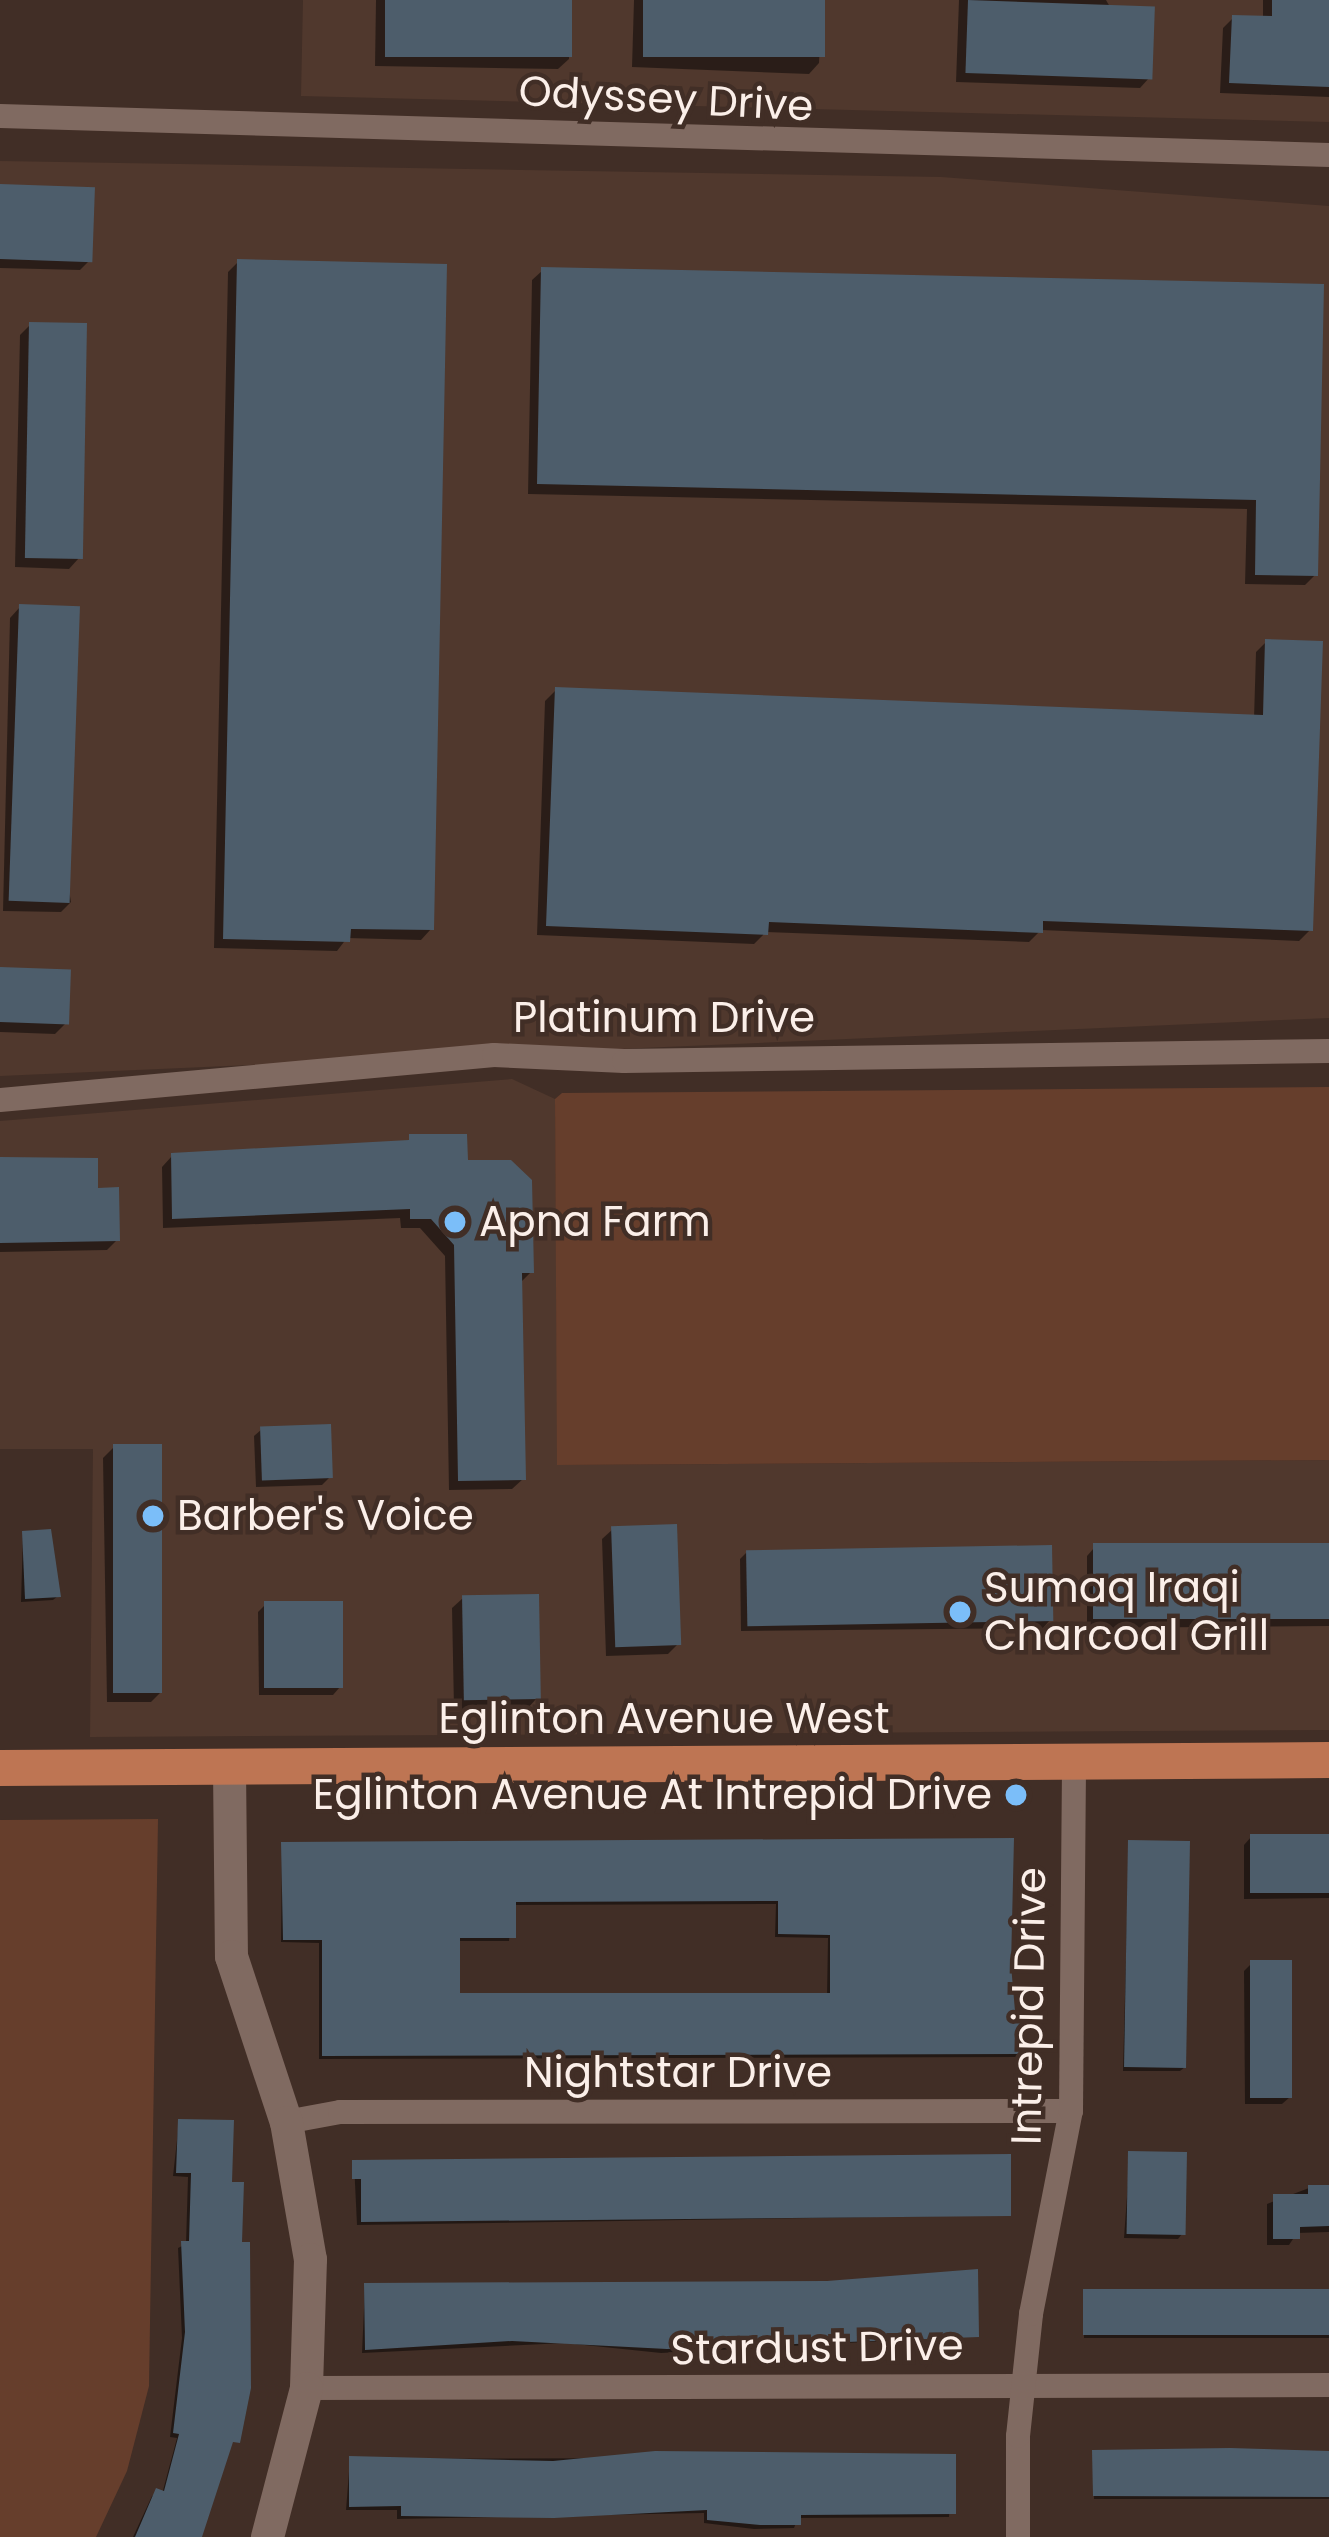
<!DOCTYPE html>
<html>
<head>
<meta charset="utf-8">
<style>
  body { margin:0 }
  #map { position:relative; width:1329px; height:2537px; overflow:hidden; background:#412e26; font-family:Poppins,sans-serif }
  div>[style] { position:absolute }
  .built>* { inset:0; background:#50382d }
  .green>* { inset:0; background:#663e2c }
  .shadow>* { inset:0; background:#0007; transform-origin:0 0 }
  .building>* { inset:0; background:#4d5d6b; transform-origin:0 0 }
  .street>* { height:24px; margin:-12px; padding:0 12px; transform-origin:12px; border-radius:12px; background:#806a61 }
  .secondary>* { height:33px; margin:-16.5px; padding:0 16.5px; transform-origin:16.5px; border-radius:16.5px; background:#806a61 }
  .primary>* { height:36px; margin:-18px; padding:0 18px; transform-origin:18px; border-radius:18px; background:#be7553 }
  .dots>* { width:33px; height:33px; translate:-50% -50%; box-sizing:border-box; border:6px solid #412e26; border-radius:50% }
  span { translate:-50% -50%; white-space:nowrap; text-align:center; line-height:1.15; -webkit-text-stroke:9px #412e26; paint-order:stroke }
  .street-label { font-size:42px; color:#fbefe9 }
  .poi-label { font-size:42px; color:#fbefe9 }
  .left { translate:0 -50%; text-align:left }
  .right { translate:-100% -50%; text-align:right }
</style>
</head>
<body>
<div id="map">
  <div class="built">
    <i style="clip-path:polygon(303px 0,1329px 0,1329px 122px,301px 96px)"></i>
    <i style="clip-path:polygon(0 161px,941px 177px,1329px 206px,1329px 1018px,0 1076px)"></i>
    <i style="clip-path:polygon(512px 1079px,555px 1099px,558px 1465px,1329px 1460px,1329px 1730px,90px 1737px,93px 1449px,0 1449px,0 1121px)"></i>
  </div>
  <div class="green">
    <i style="clip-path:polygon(1329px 1087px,1329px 1460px,557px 1465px,555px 1099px,562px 1093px)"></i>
    <i style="clip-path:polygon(158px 1819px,149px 2386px,127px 2471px,96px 2537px,0 2537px,0 1820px)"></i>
  </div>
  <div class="shadow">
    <i style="clip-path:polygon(376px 0,569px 0,569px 59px,558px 69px,375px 66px)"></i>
    <i style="clip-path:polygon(634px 0,822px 0,819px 63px,809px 74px,632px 67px)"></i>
    <i style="clip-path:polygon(959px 0,1106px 0,1150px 77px,1140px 88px,956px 82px)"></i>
    <i style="clip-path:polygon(1263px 0,1329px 0,1329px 97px,1220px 93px,1223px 28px,1233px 18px,1263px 19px)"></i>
    <i style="clip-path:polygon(0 187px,90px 260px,80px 270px,0 268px)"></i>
    <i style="clip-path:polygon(238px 262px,431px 929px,421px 940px,347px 938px,337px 951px,214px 948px,228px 272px)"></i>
    <i style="clip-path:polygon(543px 270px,1321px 287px,1315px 575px,1305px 585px,1245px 584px,1247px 509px,528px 494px,532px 280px)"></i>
    <i style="clip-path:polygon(30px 325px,79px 558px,69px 569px,15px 567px,20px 335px)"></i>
    <i style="clip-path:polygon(20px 607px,71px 902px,61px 912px,3px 911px,10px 618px)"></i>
    <i style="clip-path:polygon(1266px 642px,1310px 930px,1299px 941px,1041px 930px,1029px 942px,766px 932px,754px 944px,537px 935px,545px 701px,556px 690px,1254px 718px,1256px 652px)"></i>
    <i style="clip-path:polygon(0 970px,66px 1023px,55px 1034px,0 1032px)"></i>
    <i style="clip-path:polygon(172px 1156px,465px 1163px,531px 1272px,519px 1284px,523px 1479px,512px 1489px,449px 1490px,445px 1256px,420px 1228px,401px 1228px,400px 1218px,163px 1228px,162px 1167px)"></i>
    <i style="clip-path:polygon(0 1160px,96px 1191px,117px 1240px,107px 1250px,0 1252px)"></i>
    <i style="clip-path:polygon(262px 1429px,330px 1477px,322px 1485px,256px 1487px,254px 1436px)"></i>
    <i style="clip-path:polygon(114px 1447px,162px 1691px,151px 1702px,107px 1702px,103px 1458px)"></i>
    <i style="clip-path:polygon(613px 1529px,678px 1644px,668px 1654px,606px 1656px,602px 1539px)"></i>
    <i style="clip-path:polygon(23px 1534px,58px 1596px,53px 1600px,21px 1602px)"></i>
    <i style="clip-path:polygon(1329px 1546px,1329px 1626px,1087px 1628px,1087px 1556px,1094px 1548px)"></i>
    <i style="clip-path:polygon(748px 1551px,1050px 1620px,1043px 1628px,741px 1631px,740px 1559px)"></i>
    <i style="clip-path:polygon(463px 1598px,537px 1698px,527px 1709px,454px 1709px,452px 1608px)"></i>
    <i style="clip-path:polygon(265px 1605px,340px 1687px,333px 1695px,259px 1695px,258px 1612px)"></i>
    <i style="clip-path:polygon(1329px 1836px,1329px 1898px,1244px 1899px,1244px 1845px,1251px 1837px)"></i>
    <i style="clip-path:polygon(evenodd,1011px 1841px,1008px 1965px,1018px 2057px,319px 2059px,319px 1943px,281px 1942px,282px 1845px,1011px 1841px,776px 1904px,775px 1937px,828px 1938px,827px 1996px,457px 1996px,457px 1941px,509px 1941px,513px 1905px,776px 1904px)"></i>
    <i style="clip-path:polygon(1129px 1843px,1185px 2067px,1180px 2071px,1123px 2071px)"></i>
    <i style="clip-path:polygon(1252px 1963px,1290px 2097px,1282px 2104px,1245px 2104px,1244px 1971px)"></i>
    <i style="clip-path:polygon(179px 2122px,230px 2123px,197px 2537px,133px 2537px,152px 2496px,162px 2494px,177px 2438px,170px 2437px,182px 2338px,178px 2248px,186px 2244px,188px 2177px,173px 2176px)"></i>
    <i style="clip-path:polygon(1130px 2154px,1182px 2234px,1178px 2239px,1124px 2238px)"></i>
    <i style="clip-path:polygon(354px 2163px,1008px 2215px,357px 2225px)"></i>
    <i style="clip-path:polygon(1309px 2188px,1329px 2188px,1329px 2232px,1297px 2233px,1289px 2245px,1267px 2245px,1267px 2204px)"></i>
    <i style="clip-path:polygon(365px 2286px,976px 2336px,661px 2353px,565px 2343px,362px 2353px)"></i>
    <i style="left:1329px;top:2291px;width:47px;height:245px;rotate:90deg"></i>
    <i style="left:1094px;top:2453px;width:235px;height:46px"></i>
    <i style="clip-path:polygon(953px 2457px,949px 2517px,798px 2518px,794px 2528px,754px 2529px,704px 2523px,704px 2513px,397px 2519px,397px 2510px,346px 2510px,350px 2459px)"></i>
  </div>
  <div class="building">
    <i style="left:385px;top:0;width:187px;height:57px"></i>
    <i style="left:643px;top:0;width:182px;height:57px"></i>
    <i style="left:968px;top:0;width:187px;height:73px;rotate:2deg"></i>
    <i style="clip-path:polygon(1272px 0,1329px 0,1329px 87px,1229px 83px,1232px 15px,1272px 16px)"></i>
    <i style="left:0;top:184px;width:95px;height:75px;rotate:2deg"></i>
    <i style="clip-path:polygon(237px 259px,447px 264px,434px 930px,351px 929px,350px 942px,223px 939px)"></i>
    <i style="clip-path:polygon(541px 267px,1324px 284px,1318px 576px,1255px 575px,1256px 500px,537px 484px)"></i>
    <i style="left:29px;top:322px;width:58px;height:236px;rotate:1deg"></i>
    <i style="left:19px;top:604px;width:61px;height:297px;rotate:2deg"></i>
    <i style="clip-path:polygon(1265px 639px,1323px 641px,1313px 931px,1043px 921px,1043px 933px,769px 922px,768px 935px,546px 926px,555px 687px,1263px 715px)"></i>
    <i style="left:0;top:967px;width:71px;height:55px;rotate:2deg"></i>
    <i style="clip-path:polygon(409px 1134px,467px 1134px,468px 1160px,511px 1160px,532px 1180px,534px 1273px,522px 1273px,526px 1480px,458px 1481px,454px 1245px,431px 1219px,410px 1219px,410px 1209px,172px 1219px,171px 1153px,409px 1140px)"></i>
    <i style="clip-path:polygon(0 1157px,98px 1158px,98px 1188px,119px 1187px,120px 1241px,0 1243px)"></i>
    <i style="left:331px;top:1424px;width:54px;height:71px;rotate:88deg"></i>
    <i style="left:113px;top:1444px;width:49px;height:249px"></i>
    <i style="left:677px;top:1524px;width:121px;height:66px;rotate:88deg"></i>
    <i style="clip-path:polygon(51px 1529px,61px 1597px,25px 1599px,22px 1531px)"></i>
    <i style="left:1329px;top:1543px;width:76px;height:236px;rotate:90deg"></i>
    <i style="left:1052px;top:1545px;width:76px;height:306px;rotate:89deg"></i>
    <i style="left:539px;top:1594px;width:105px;height:77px;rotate:89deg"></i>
    <i style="left:343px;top:1601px;width:87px;height:79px;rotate:90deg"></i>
    <i style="left:1250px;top:1834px;width:79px;height:59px"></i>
    <i style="clip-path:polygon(evenodd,1014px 1838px,1011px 1965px,1015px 2011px,1024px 2011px,1025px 2054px,322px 2056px,322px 1940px,283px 1940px,281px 1842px,1014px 1838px,778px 1901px,778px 1934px,830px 1935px,830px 1993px,460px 1993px,460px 1938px,516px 1938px,516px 1902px,778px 1901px)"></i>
    <i style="left:1128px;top:1840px;width:62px;height:227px;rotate:1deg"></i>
    <i style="left:1250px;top:1960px;width:42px;height:138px"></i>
    <i style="clip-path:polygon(178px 2119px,234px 2120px,232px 2182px,244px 2182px,242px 2242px,250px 2242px,251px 2388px,240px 2443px,233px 2442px,202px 2537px,135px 2537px,156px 2488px,164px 2491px,179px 2434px,173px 2433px,185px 2332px,181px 2241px,189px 2241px,191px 2173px,176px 2173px)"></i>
    <i style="left:1128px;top:2151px;width:59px;height:83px;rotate:1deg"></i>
    <i style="clip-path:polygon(1011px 2154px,1011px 2216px,361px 2222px,361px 2179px,352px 2179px,352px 2160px)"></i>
    <i style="clip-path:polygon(1308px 2185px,1329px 2185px,1329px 2226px,1300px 2227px,1300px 2239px,1273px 2239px,1273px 2194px,1308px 2194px)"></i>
    <i style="clip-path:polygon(978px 2269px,979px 2337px,667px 2349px,512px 2341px,365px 2350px,364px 2283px,827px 2281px)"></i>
    <i style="left:1329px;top:2289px;width:46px;height:246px;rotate:90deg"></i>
    <i style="clip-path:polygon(1230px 2448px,1329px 2451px,1329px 2497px,1093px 2496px,1092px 2450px)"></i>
    <i style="clip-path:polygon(655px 2451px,956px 2454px,956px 2514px,801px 2515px,801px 2525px,760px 2525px,707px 2520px,707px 2510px,554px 2518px,401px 2516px,401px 2506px,349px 2507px,349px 2456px,553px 2461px)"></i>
  </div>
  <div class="street">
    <i style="left:0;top:116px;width:1330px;rotate:1.68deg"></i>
    <i style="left:0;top:1100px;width:496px;rotate:-5.2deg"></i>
    <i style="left:494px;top:1055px;width:130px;rotate:2.6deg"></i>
    <i style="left:624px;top:1061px;width:705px;rotate:-0.81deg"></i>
    <i style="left:286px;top:2122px;width:55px;rotate:-10.5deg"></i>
    <i style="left:340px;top:2112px;width:731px;rotate:-0.08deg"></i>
    <i style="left:306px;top:2388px;width:1023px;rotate:-0.17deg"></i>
    <i style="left:1018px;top:2537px;width:101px;rotate:-90deg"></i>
    <i style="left:1018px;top:2436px;width:123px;rotate:-83.9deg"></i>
    <i style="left:1031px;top:2314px;width:207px;rotate:-78.9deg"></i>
    <i style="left:1071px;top:2111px;width:350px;rotate:-89.5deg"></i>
  </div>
  <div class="secondary">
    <i style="left:229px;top:1768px;width:188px;rotate:89.4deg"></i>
    <i style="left:231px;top:1956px;width:175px;rotate:71.7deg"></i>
    <i style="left:286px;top:2122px;width:139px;rotate:80.1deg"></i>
    <i style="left:310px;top:2259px;width:129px;rotate:91.8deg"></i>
    <i style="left:306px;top:2388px;width:154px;rotate:104.7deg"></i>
  </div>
  <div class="primary">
    <i style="left:0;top:1768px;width:1329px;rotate:-0.34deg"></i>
  </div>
  <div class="dots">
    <i style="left:455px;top:1222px;background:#7bbef9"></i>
    <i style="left:153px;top:1516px;background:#7bbef9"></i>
    <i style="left:960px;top:1612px;background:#7bbef9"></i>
    <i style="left:1016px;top:1795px;background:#7bbef9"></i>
  </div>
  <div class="street-label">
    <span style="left:666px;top:99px;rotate:3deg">Odyssey Drive</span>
    <span style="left:664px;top:1018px">Platinum Drive</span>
    <span style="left:664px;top:1719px">Eglinton Avenue West</span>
    <span style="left:1029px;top:2006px;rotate:-89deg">Intrepid Drive</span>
    <span style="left:678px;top:2073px">Nightstar Drive</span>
    <span style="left:817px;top:2348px;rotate:-1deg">Stardust Drive</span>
  </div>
  <div class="poi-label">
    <span class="left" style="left:479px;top:1222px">Apna Farm</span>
    <span class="left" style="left:177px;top:1516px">Barber's Voice</span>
    <span class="left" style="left:984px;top:1612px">Sumaq Iraqi<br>Charcoal Grill</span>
    <span class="right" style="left:992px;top:1795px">Eglinton Avenue At Intrepid Drive</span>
  </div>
</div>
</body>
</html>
